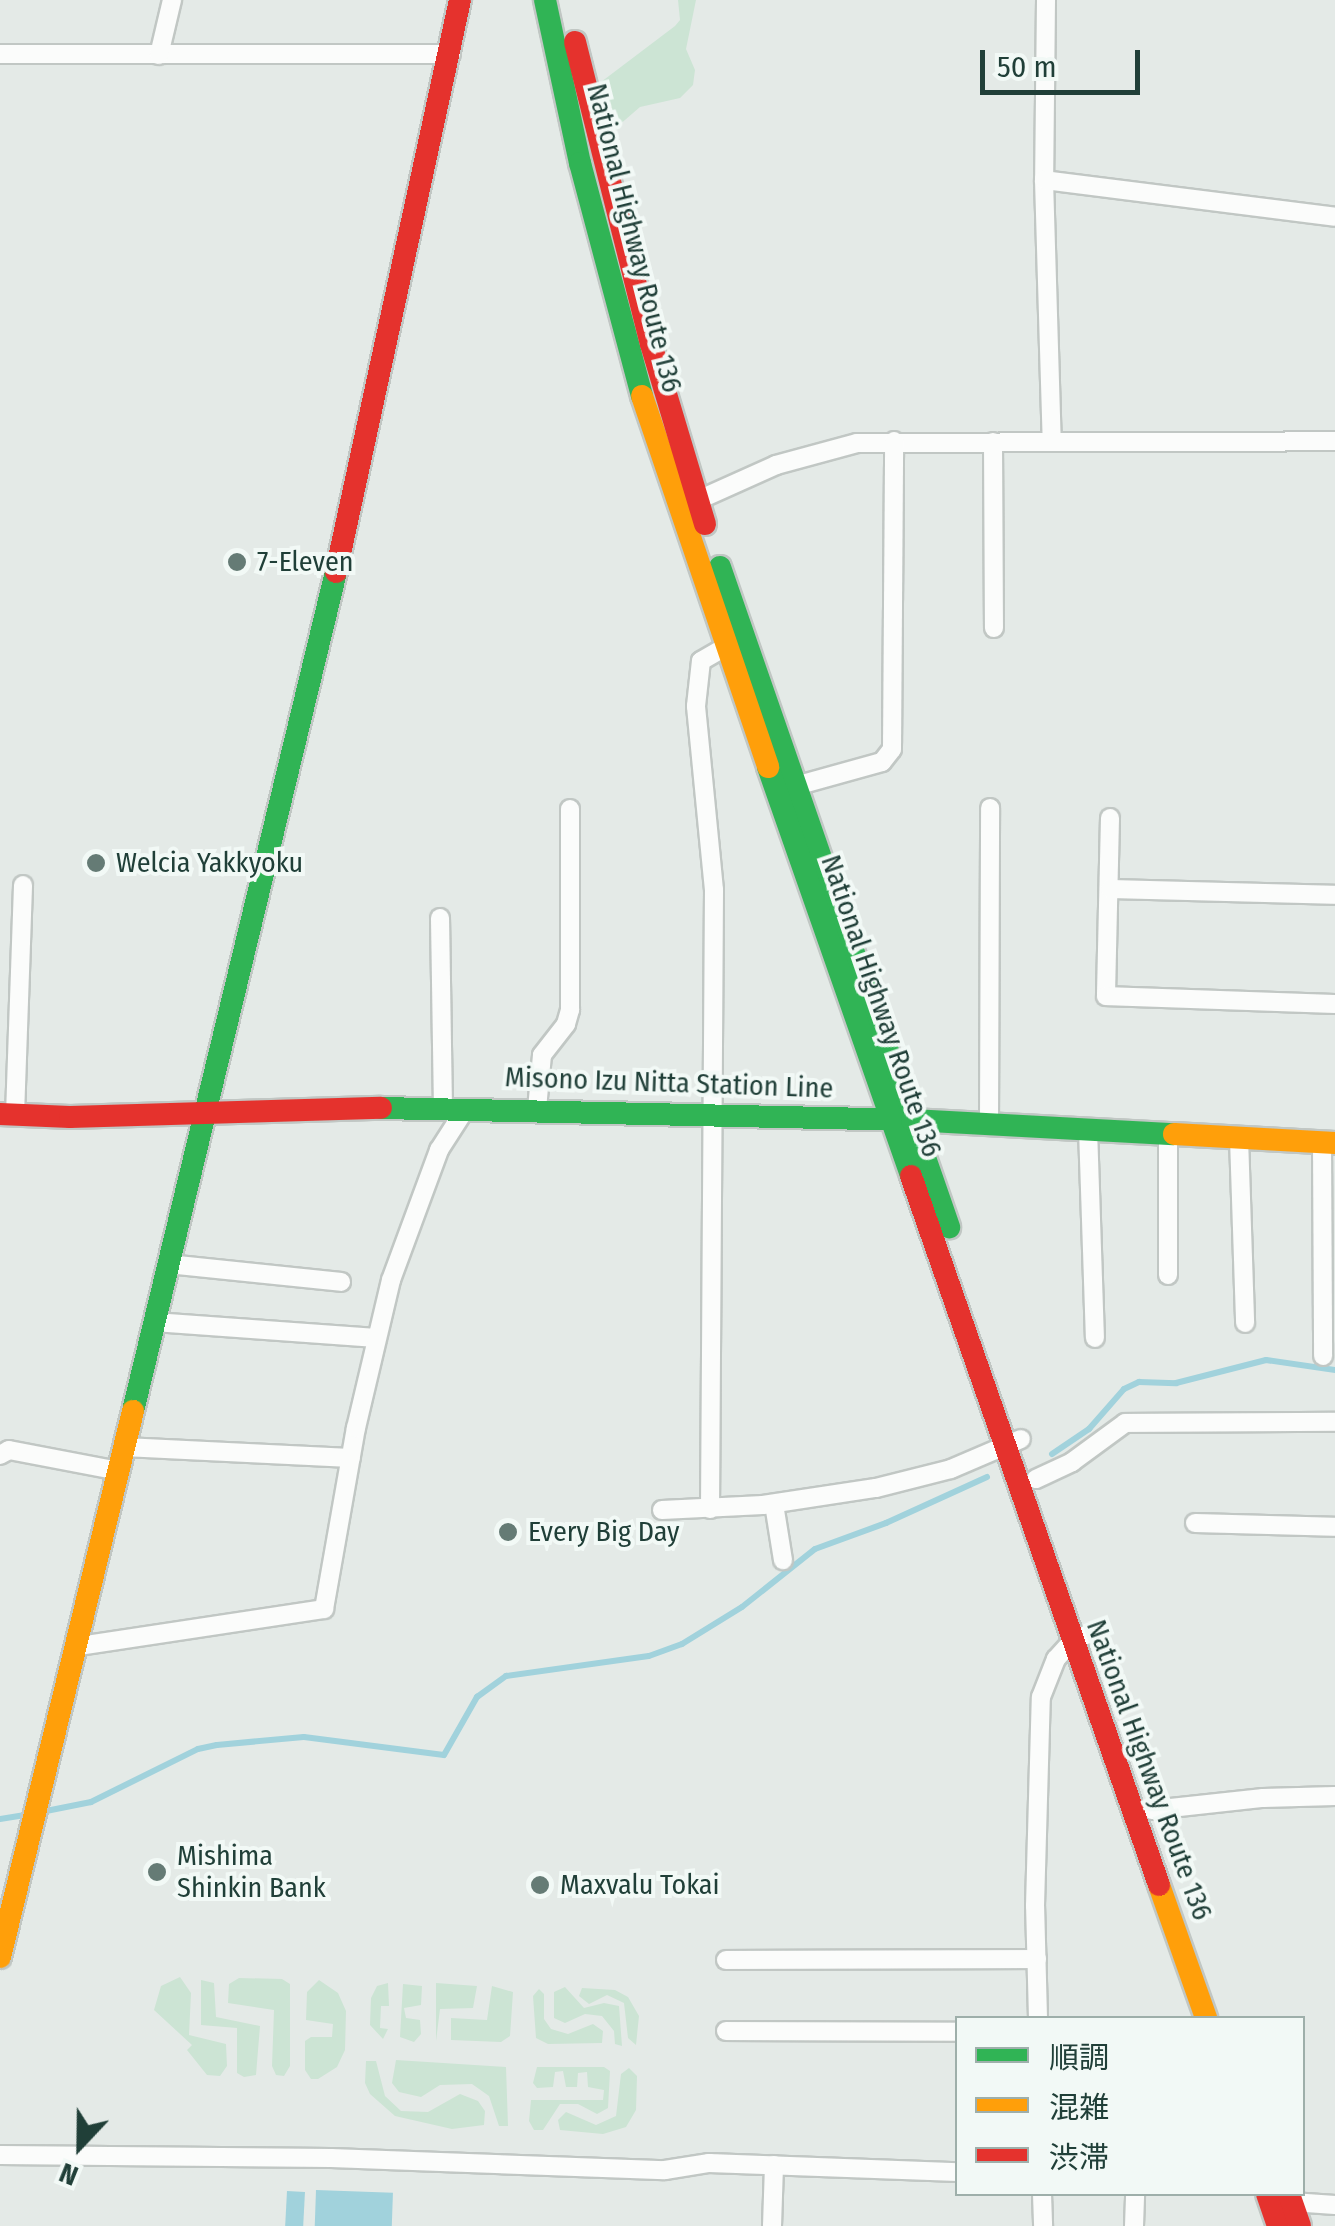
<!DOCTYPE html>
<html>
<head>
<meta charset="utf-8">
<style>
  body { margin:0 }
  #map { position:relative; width:1335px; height:2226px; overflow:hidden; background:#e4eae7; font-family:"Fira Sans Condensed","Noto Sans JP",sans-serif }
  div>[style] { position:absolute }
  .green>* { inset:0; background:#cce4d4 }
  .water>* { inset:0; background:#a1d2dc; transform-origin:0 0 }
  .stream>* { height:6px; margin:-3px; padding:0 3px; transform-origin:3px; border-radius:3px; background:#a1d2dc }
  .roads { filter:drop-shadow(2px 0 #c1c7c4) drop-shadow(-2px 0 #c1c7c4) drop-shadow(0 2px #c1c7c4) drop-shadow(0 -2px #c1c7c4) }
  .street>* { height:18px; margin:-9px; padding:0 9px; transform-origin:9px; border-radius:9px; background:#fbfcfb }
  .fast>* { height:22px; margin:-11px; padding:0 11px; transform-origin:11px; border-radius:11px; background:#30b455 }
  .slow>* { height:22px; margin:-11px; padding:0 11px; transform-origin:11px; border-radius:11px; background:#ff9f0a }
  .jam>* { height:22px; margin:-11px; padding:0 11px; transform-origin:11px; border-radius:11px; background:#e5322d }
  .dots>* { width:28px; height:28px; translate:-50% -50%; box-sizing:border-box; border:5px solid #f2f9f6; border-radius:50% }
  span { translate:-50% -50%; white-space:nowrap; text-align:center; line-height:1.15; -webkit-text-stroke:8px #f2f9f6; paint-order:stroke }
  .street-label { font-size:28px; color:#203f38 }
  .poi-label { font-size:28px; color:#203f38 }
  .left { translate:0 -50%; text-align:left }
  .legend { position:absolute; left:955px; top:2016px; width:350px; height:180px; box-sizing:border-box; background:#f2f9f6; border:2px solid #9eafaa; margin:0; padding:12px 18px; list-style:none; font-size:30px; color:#203f38 }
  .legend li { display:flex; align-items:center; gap:20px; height:50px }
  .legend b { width:50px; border:2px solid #9eafaa }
  .north { position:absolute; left:30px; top:2096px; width:100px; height:100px; -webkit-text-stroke:8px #f2f9f6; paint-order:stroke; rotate:202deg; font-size:28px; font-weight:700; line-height:40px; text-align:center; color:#203f38 }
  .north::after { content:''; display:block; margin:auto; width:35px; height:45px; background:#203f38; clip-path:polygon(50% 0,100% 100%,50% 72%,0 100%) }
  .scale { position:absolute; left:980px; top:50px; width:160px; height:45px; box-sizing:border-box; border:5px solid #203f38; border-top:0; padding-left:12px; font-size:30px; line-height:35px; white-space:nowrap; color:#203f38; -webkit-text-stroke:8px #f2f9f6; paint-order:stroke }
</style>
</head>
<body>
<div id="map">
  <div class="green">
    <i style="clip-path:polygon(678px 0,696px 0,686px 49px,695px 70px,693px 85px,680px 98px,640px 107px,618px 126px,607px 119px,601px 82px,675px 26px,680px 20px)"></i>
    <i style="clip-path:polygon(180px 1977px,191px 1993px,189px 2035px,226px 2044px,227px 2066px,220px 2076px,207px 2075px,187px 2050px,192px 2045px,154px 2010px,161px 1986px)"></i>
    <i style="clip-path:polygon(239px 1978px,282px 1979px,290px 1984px,290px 2066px,284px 2076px,276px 2075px,272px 2066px,274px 2010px,228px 2003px,229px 1984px)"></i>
    <i style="clip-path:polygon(201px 1980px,214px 1983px,216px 2017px,260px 2026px,256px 2075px,244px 2077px,237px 2073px,237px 2028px,201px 2025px)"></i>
    <i style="clip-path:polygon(319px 1980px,338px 1993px,346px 2011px,345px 2050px,337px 2067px,318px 2079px,311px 2079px,305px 2070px,305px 2041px,311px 2037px,332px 2037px,333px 2024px,306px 2020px,307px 1992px)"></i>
    <i style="clip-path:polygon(388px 1983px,389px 2006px,381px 2006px,380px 2028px,388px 2029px,383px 2039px,370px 2025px,371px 1998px,377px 1986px)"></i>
    <i style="clip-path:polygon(436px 1983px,477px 1986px,473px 2008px,440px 2009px,436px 2041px)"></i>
    <i style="clip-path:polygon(403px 1984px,422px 1986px,421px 2005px,404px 2008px,406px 2018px,420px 2020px,421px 2034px,414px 2042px,400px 2037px)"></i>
    <i style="clip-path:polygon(492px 1986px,513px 1992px,510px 2036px,501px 2042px,451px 2040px,451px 2018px,487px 2020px)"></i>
    <i style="clip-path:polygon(565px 1987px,584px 2008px,604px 2003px,619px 2006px,622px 2046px,615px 2044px,614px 2031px,602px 2016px,585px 2014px,565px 2023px,554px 2018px,554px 1992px)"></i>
    <i style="clip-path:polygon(582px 1988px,615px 1990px,628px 1997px,639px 2016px,636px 2045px,628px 2038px,624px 2003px,607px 1995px,589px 2004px,579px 1996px)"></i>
    <i style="clip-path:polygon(539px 1989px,544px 1994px,544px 2019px,551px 2029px,568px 2034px,593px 2024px,603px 2031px,602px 2043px,548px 2044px,536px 2038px,533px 1996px)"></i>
    <i style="clip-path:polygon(396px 2060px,506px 2067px,508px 2126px,499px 2126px,489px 2096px,472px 2084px,440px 2085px,421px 2097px,399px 2092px,392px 2083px)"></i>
    <i style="clip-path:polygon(366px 2061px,376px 2061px,385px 2096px,401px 2111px,428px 2112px,460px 2094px,478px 2101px,485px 2111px,484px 2125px,452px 2129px,395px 2116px,370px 2094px,365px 2083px)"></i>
    <i style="clip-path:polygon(537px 2067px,604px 2067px,610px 2071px,608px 2108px,597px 2114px,578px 2104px,560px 2104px,543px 2130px,534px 2130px,529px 2121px,531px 2100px,603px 2100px,604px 2090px,588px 2087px,587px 2072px,578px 2073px,577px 2087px,566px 2087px,563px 2071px,555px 2072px,553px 2087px,537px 2088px,533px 2083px)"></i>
    <i style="clip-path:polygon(629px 2068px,637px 2076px,636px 2110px,626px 2127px,603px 2134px,560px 2130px,558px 2120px,566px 2112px,596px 2125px,616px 2116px,621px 2074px)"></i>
  </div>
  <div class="water">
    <i style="left:316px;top:2190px;width:77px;height:36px;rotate:2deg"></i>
    <i style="left:287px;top:2191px;width:18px;height:35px;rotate:3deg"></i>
  </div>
  <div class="stream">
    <i style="left:1052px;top:1454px;width:45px;rotate:-34deg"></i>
    <i style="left:1089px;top:1429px;width:53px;rotate:-48.8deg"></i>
    <i style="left:1124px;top:1389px;width:17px;rotate:-25deg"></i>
    <i style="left:1139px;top:1382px;width:37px;rotate:2deg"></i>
    <i style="left:1176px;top:1383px;width:93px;rotate:-14.3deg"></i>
    <i style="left:1266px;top:1360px;width:70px;rotate:8.2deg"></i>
    <i style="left:46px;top:1811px;width:46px;rotate:-11.3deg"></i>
    <i style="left:91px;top:1802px;width:119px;rotate:-26.4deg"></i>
    <i style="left:198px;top:1749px;width:19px;rotate:-12deg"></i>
    <i style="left:217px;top:1745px;width:87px;rotate:-5.3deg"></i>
    <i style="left:304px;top:1737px;width:141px;rotate:7.3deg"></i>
    <i style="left:444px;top:1755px;width:67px;rotate:-60.4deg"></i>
    <i style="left:477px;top:1697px;width:36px;rotate:-36deg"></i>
    <i style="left:506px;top:1676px;width:144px;rotate:-8deg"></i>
    <i style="left:649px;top:1656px;width:35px;rotate:-20deg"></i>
    <i style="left:682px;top:1644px;width:70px;rotate:-31.7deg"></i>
    <i style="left:742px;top:1607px;width:93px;rotate:-38.5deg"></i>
    <i style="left:815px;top:1549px;width:76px;rotate:-20.1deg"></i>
    <i style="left:886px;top:1523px;width:111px;rotate:-24.5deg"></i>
    <i style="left:0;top:1819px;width:33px;rotate:-9deg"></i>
  </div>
  <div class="roads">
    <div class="street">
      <i style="left:1046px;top:0;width:180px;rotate:90.6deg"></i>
      <i style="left:1044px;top:180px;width:262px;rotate:88.3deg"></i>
      <i style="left:0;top:54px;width:451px"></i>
      <i style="left:159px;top:55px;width:57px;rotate:-76.7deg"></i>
      <i style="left:1044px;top:180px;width:293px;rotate:7.2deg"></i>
      <i style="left:993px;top:442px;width:186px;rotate:89.7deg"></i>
      <i style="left:696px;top:501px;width:88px;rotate:-24.2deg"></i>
      <i style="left:776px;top:465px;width:84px;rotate:-15.2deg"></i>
      <i style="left:857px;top:443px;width:478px;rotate:-0.2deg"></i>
      <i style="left:799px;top:785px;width:86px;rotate:-15.5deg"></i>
      <i style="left:882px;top:762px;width:16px;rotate:-52deg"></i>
      <i style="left:892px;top:749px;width:308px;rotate:-89.6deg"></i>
      <i style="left:1110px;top:818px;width:178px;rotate:91.3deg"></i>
      <i style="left:1106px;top:996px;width:229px;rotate:2deg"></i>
      <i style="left:1110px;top:889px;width:225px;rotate:1.5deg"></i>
      <i style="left:440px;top:918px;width:189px;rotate:89.1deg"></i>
      <i style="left:537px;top:1109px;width:54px;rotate:-84.7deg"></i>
      <i style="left:542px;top:1055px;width:39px;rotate:-52deg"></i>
      <i style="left:566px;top:1024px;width:15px;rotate:-74deg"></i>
      <i style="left:570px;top:1010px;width:201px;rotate:-90deg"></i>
      <i style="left:15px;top:1115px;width:230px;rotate:-88deg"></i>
      <i style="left:989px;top:1124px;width:316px;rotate:-89.8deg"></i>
      <i style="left:1088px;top:1129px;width:209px;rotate:88.1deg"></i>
      <i style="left:1168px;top:1134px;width:141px;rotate:90deg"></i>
      <i style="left:1239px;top:1138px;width:185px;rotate:88.1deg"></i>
      <i style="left:1322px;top:1142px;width:214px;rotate:89.7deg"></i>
      <i style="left:168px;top:1264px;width:174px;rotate:5.9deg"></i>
      <i style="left:154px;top:1322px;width:223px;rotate:4.1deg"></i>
      <i style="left:124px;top:1447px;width:227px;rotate:2.8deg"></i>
      <i style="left:0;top:1455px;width:10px;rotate:-29deg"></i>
      <i style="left:9px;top:1450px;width:112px;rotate:10.8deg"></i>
      <i style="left:1036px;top:1479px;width:40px;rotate:-25deg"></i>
      <i style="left:1072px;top:1462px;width:66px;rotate:-36.3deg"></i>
      <i style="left:1125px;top:1423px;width:210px;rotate:-0.3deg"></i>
      <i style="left:774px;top:1504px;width:57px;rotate:80.9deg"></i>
      <i style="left:710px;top:1509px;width:619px;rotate:-89.63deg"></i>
      <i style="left:714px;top:890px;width:185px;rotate:-95.6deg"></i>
      <i style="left:696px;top:706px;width:45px;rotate:-83.7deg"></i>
      <i style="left:701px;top:661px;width:34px;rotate:-30deg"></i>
      <i style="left:662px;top:1510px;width:101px;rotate:-2.8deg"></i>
      <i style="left:763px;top:1505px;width:114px;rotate:-8.6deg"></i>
      <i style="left:876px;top:1488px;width:77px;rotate:-14.2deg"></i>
      <i style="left:951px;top:1469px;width:76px;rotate:-23.2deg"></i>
      <i style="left:1195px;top:1523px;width:140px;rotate:1.6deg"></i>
      <i style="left:79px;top:1646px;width:248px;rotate:-8.6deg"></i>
      <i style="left:324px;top:1609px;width:184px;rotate:-80deg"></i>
      <i style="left:356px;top:1428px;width:152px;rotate:-76.7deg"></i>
      <i style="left:391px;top:1280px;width:139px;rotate:-69.7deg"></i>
      <i style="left:439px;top:1150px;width:50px;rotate:-57.3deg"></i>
      <i style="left:1152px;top:1810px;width:112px;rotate:-6.2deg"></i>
      <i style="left:1263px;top:1798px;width:72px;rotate:-1.6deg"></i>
      <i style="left:726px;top:1960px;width:311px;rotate:-0.2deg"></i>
      <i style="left:1038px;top:2018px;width:112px;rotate:-91.5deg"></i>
      <i style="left:1035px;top:1906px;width:209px;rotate:-88.4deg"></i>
      <i style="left:1041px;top:1697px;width:41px;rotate:-68.5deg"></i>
      <i style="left:1056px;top:1659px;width:25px;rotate:-48deg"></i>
      <i style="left:1073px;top:1640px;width:19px;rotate:-21deg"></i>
      <i style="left:726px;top:2031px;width:232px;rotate:0.2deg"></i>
      <i style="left:0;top:2155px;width:331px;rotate:0.5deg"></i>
      <i style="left:331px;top:2158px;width:334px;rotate:2.1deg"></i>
      <i style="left:665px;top:2170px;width:45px;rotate:-9deg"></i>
      <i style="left:709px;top:2163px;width:249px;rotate:2.1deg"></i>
      <i style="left:1042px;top:2194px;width:32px;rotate:88deg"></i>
      <i style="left:1292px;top:2202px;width:43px;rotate:4deg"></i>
      <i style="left:772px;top:2226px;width:61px;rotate:-88.1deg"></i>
      <i style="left:1134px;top:2226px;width:32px;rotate:-88deg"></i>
    </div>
    <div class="fast">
      <i style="left:545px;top:0;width:167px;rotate:77.9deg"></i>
      <i style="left:580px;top:163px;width:241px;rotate:75.1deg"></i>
      <i style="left:720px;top:567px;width:699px;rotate:70.86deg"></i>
      <i style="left:768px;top:767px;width:433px;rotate:70.7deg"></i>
      <i style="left:381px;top:1108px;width:531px;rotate:1.29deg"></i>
      <i style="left:912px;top:1120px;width:262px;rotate:3.1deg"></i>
      <i style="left:133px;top:1411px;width:863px;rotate:-76.4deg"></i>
    </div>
    <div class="slow">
      <i style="left:642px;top:396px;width:392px;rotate:71.2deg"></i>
      <i style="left:1174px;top:1134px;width:161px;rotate:3.2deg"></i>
      <i style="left:1159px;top:1885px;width:141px;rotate:70.5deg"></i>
      <i style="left:0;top:1957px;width:562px;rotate:-76.31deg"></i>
    </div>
    <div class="jam">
      <i style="left:575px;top:42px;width:311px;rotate:75.9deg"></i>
      <i style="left:651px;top:344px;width:188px;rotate:73.3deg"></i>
      <i style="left:336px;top:572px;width:585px;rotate:-77.77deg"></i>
      <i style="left:0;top:1114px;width:70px;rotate:2.5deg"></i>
      <i style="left:70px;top:1117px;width:311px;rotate:-1.7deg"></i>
      <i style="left:911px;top:1176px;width:751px;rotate:70.72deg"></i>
      <i style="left:1267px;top:2194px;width:34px;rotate:71deg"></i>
      <i style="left:1289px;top:2194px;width:34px;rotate:71deg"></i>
    </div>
  </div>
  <div class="dots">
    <i style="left:237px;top:562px;background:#657b75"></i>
    <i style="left:96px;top:863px;background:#657b75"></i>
    <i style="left:508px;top:1532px;background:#657b75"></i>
    <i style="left:157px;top:1872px;background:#657b75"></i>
    <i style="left:540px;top:1885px;background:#657b75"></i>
  </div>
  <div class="street-label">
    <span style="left:634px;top:238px;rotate:76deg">National Highway Route 136</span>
    <span style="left:881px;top:1006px;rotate:71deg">National Highway Route 136</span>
    <span style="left:669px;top:1083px;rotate:2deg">Misono Izu Nitta Station Line</span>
    <span style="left:1149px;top:1770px;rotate:70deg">National Highway Route 136</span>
  </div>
  <div class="poi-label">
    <span class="left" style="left:257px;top:562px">7-Eleven</span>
    <span class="left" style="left:116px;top:863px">Welcia Yakkyoku</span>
    <span class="left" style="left:528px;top:1532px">Every Big Day</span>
    <span class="left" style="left:177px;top:1872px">Mishima<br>Shinkin Bank</span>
    <span class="left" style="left:560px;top:1885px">Maxvalu Tokai</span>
  </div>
  <ul class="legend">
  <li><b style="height:12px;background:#30b455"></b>順調</li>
  <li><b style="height:12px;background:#ff9f0a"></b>混雑</li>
  <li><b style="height:12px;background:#e5322d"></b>渋滞</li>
  </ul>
  <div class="north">N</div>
  <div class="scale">50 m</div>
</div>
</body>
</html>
